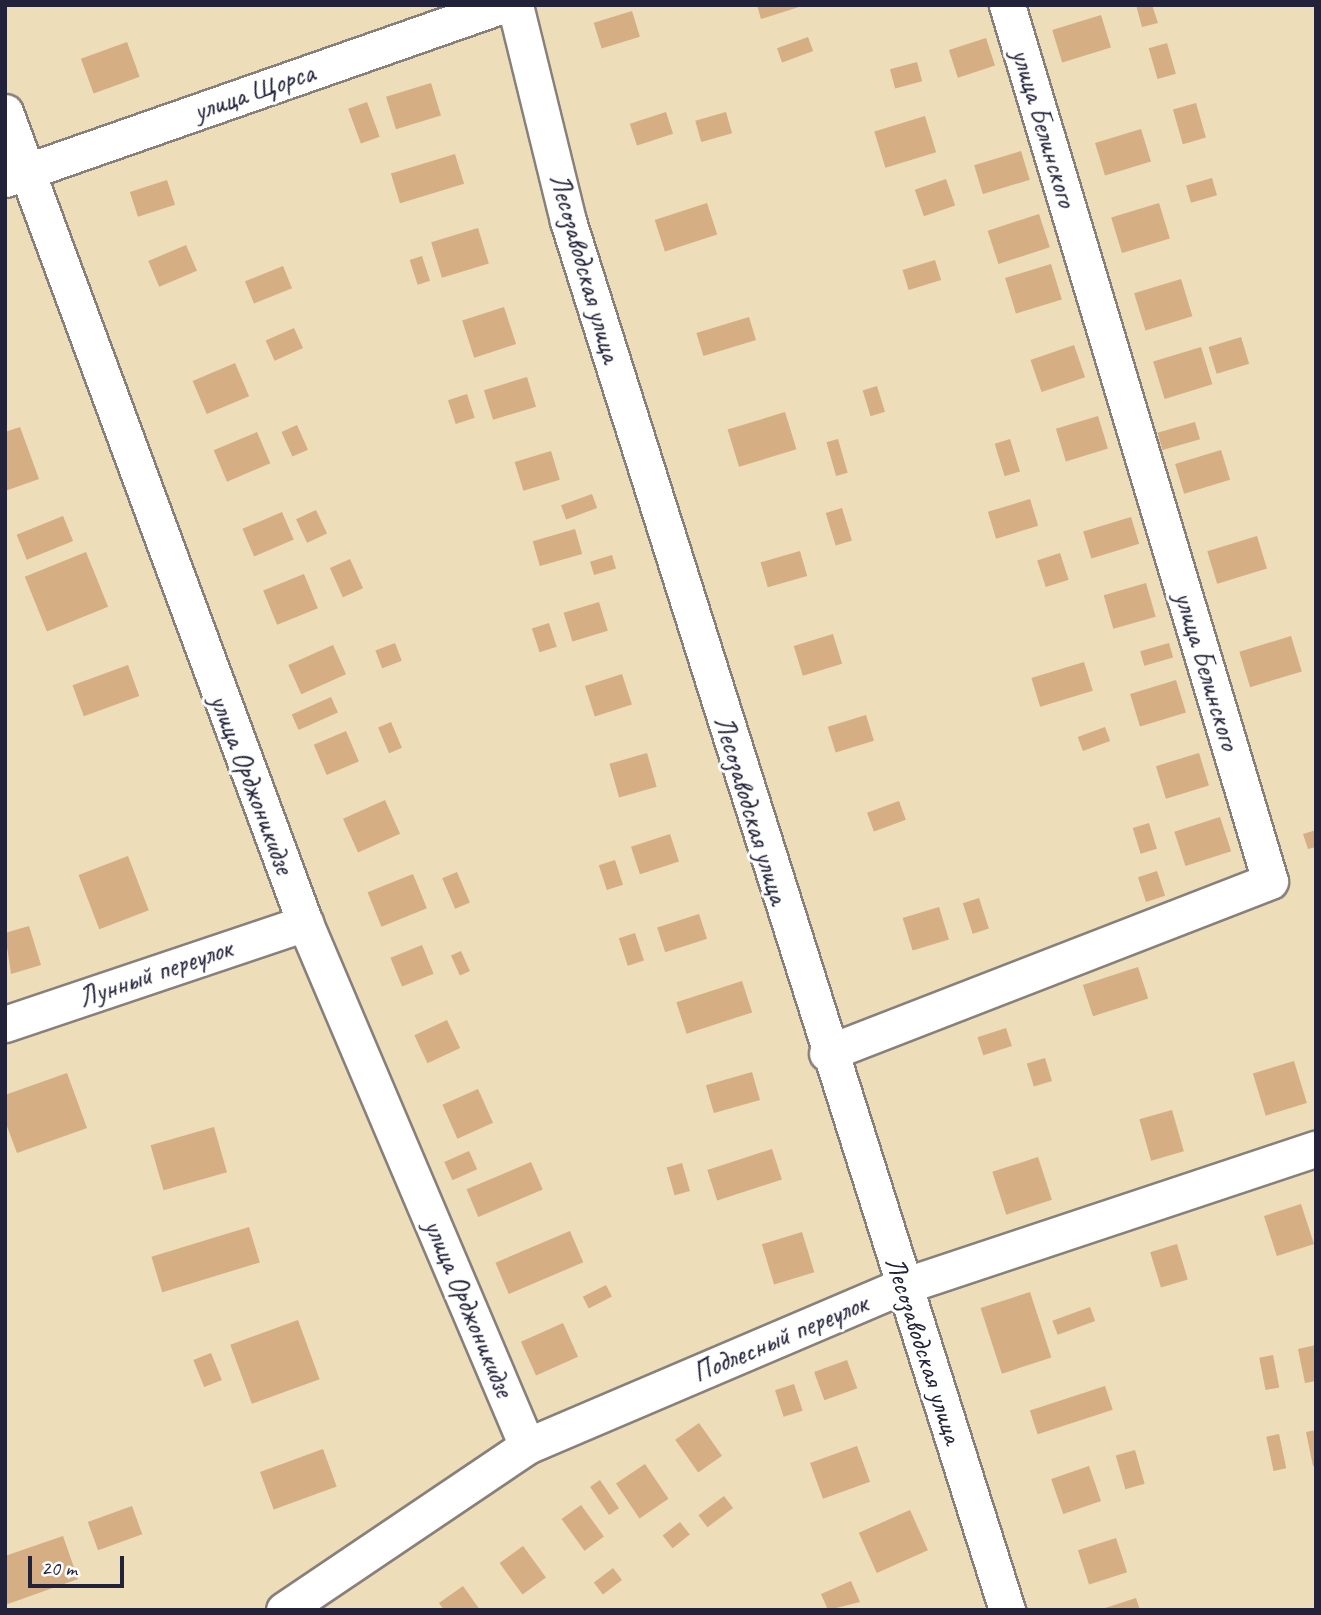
<!DOCTYPE html>
<html>
<head>
<meta charset="utf-8">
<style>
  body { margin:0 }
  #map { position:relative; width:1321px; height:1615px; overflow:hidden; background:#edddb9; font-family:Caveat,sans-serif }
  div>[style] { position:absolute }
  .building>* { inset:0; background:#d5ae83; transform-origin:0 0 }
  .roads { filter:drop-shadow(2px 0 #88807a) drop-shadow(-2px 0 #88807a) drop-shadow(0 2px #88807a) drop-shadow(0 -2px #88807a) }
  .street>* { height:35px; margin:-17.5px; padding:0 17.5px; transform-origin:17.5px; border-radius:17.5px; background:#fff }
  span { translate:-50% -50%; white-space:nowrap; text-align:center; line-height:1.15; -webkit-text-stroke:6px #fff; paint-order:stroke }
  .street-label { font-size:28px; color:#22223b }
  .frame { position:absolute; inset:0; border:7px solid #22223b; pointer-events:none }
  .scale { position:absolute; left:28px; top:1556px; width:96px; height:32px; box-sizing:border-box; border:4px solid #22223b; border-top:0; padding-left:9px; font-size:21px; line-height:24px; white-space:nowrap; color:#22223b; -webkit-text-stroke:5px #fff; paint-order:stroke }
</style>
</head>
<body>
<div id="map">
  <div class="building">
    <i style="clip-path:polygon(757px 5px,802px 5px,802px 6px,761px 19px)"></i>
    <i style="clip-path:polygon(1136px 5px,1152px 5px,1158px 23px,1142px 27px)"></i>
    <i style="left:632px;top:11px;width:27px;height:40px;rotate:73deg"></i>
    <i style="left:1101px;top:15px;width:34px;height:51px;rotate:73deg"></i>
    <i style="left:808px;top:37px;width:15px;height:33px;rotate:70deg"></i>
    <i style="left:986px;top:38px;width:29px;height:39px;rotate:72deg"></i>
    <i style="left:127px;top:42px;width:37px;height:49px;rotate:70deg"></i>
    <i style="left:1167px;top:43px;width:32px;height:19px;rotate:74deg"></i>
    <i style="left:917px;top:62px;width:20px;height:28px;rotate:75deg"></i>
    <i style="left:431px;top:83px;width:34px;height:47px;rotate:73deg"></i>
    <i style="left:367px;top:102px;width:37px;height:20px;rotate:70deg"></i>
    <i style="left:1196px;top:103px;width:36px;height:24px;rotate:74deg"></i>
    <i style="left:666px;top:112px;width:23px;height:38px;rotate:72deg"></i>
    <i style="left:726px;top:112px;width:22px;height:32px;rotate:74deg"></i>
    <i style="left:925px;top:116px;width:38px;height:53px;rotate:73deg"></i>
    <i style="left:1141px;top:129px;width:34px;height:48px;rotate:73deg"></i>
    <i style="left:1021px;top:151px;width:30px;height:49px;rotate:73deg"></i>
    <i style="left:455px;top:154px;width:31px;height:67px;rotate:73deg"></i>
    <i style="left:1212px;top:178px;width:18px;height:27px;rotate:74deg"></i>
    <i style="left:946px;top:179px;width:28px;height:33px;rotate:71deg"></i>
    <i style="left:167px;top:180px;width:26px;height:39px;rotate:72deg"></i>
    <i style="left:707px;top:203px;width:33px;height:55px;rotate:72deg"></i>
    <i style="left:1159px;top:203px;width:37px;height:50px;rotate:73deg"></i>
    <i style="left:1039px;top:214px;width:35px;height:54px;rotate:72deg"></i>
    <i style="left:478px;top:228px;width:37px;height:49px;rotate:73deg"></i>
    <i style="left:186px;top:245px;width:28px;height:41px;rotate:67deg"></i>
    <i style="left:422px;top:256px;width:26px;height:13px;rotate:72deg"></i>
    <i style="left:935px;top:260px;width:21px;height:34px;rotate:73deg"></i>
    <i style="left:1051px;top:264px;width:37px;height:48px;rotate:73deg"></i>
    <i style="left:283px;top:266px;width:24px;height:41px;rotate:68deg"></i>
    <i style="left:1181px;top:279px;width:39px;height:49px;rotate:73deg"></i>
    <i style="left:504px;top:307px;width:39px;height:44px;rotate:72deg"></i>
    <i style="left:749px;top:317px;width:24px;height:55px;rotate:73deg"></i>
    <i style="left:294px;top:328px;width:22px;height:31px;rotate:66deg"></i>
    <i style="left:1241px;top:337px;width:28px;height:34px;rotate:73deg"></i>
    <i style="left:1074px;top:345px;width:34px;height:46px;rotate:71deg"></i>
    <i style="left:1201px;top:347px;width:39px;height:50px;rotate:73deg"></i>
    <i style="left:235px;top:363px;width:36px;height:46px;rotate:67deg"></i>
    <i style="left:527px;top:377px;width:31px;height:45px;rotate:73deg"></i>
    <i style="left:877px;top:386px;width:27px;height:15px;rotate:73deg"></i>
    <i style="left:467px;top:394px;width:25px;height:20px;rotate:72deg"></i>
    <i style="left:785px;top:412px;width:39px;height:60px;rotate:73deg"></i>
    <i style="left:1098px;top:416px;width:34px;height:44px;rotate:73deg"></i>
    <i style="left:1195px;top:422px;width:18px;height:39px;rotate:74deg"></i>
    <i style="left:297px;top:425px;width:27px;height:17px;rotate:66deg"></i>
    <i style="clip-path:polygon(20px 427px,39px 479px,5px 491px,5px 432px)"></i>
    <i style="left:257px;top:432px;width:34px;height:47px;rotate:67deg"></i>
    <i style="left:838px;top:439px;width:35px;height:12px;rotate:74deg"></i>
    <i style="left:1010px;top:439px;width:34px;height:16px;rotate:73deg"></i>
    <i style="left:1221px;top:450px;width:31px;height:48px;rotate:73deg"></i>
    <i style="left:551px;top:451px;width:30px;height:38px;rotate:73deg"></i>
    <i style="left:592px;top:494px;width:15px;height:33px;rotate:70deg"></i>
    <i style="left:1030px;top:499px;width:28px;height:44px;rotate:73deg"></i>
    <i style="left:842px;top:508px;width:34px;height:17px;rotate:73deg"></i>
    <i style="left:316px;top:510px;width:26px;height:22px;rotate:65deg"></i>
    <i style="left:282px;top:512px;width:30px;height:43px;rotate:67deg"></i>
    <i style="left:63px;top:516px;width:27px;height:50px;rotate:68deg"></i>
    <i style="left:1131px;top:517px;width:28px;height:50px;rotate:73deg"></i>
    <i style="left:575px;top:529px;width:26px;height:44px;rotate:74deg"></i>
    <i style="left:1257px;top:536px;width:34px;height:52px;rotate:73deg"></i>
    <i style="left:800px;top:551px;width:26px;height:41px;rotate:74deg"></i>
    <i style="left:86px;top:552px;width:59px;height:66px;rotate:68deg"></i>
    <i style="left:1060px;top:553px;width:28px;height:24px;rotate:72deg"></i>
    <i style="left:612px;top:555px;width:14px;height:23px;rotate:73deg"></i>
    <i style="left:350px;top:559px;width:32px;height:22px;rotate:66deg"></i>
    <i style="left:304px;top:574px;width:37px;height:44px;rotate:68deg"></i>
    <i style="left:1146px;top:583px;width:35px;height:44px;rotate:74deg"></i>
    <i style="left:599px;top:602px;width:30px;height:37px;rotate:73deg"></i>
    <i style="left:549px;top:623px;width:25px;height:18px;rotate:72deg"></i>
    <i style="left:833px;top:634px;width:31px;height:41px;rotate:73deg"></i>
    <i style="left:1291px;top:636px;width:37px;height:54px;rotate:73deg"></i>
    <i style="left:395px;top:643px;width:19px;height:21px;rotate:69deg"></i>
    <i style="left:1169px;top:643px;width:15px;height:30px;rotate:74deg"></i>
    <i style="left:333px;top:645px;width:32px;height:49px;rotate:66deg"></i>
    <i style="left:1084px;top:662px;width:30px;height:55px;rotate:73deg"></i>
    <i style="left:128px;top:665px;width:33px;height:59px;rotate:70deg"></i>
    <i style="left:622px;top:674px;width:32px;height:39px;rotate:72deg"></i>
    <i style="left:1176px;top:680px;width:34px;height:48px;rotate:73deg"></i>
    <i style="left:331px;top:697px;width:17px;height:43px;rotate:66deg"></i>
    <i style="left:866px;top:715px;width:27px;height:40px;rotate:73deg"></i>
    <i style="left:391px;top:722px;width:28px;height:14px;rotate:67deg"></i>
    <i style="left:1105px;top:727px;width:15px;height:29px;rotate:70deg"></i>
    <i style="left:346px;top:731px;width:33px;height:35px;rotate:67deg"></i>
    <i style="left:647px;top:753px;width:35px;height:39px;rotate:74deg"></i>
    <i style="left:1199px;top:753px;width:34px;height:45px;rotate:73deg"></i>
    <i style="left:385px;top:800px;width:37px;height:46px;rotate:66deg"></i>
    <i style="left:899px;top:801px;width:20px;height:34px;rotate:70deg"></i>
    <i style="left:1220px;top:817px;width:36px;height:48px;rotate:72deg"></i>
    <i style="left:1149px;top:823px;width:27px;height:17px;rotate:73deg"></i>
    <i style="clip-path:polygon(1316px 830px,1316px 847px,1308px 849px,1303px 834px)"></i>
    <i style="left:670px;top:834px;width:29px;height:41px;rotate:72deg"></i>
    <i style="left:128px;top:856px;width:58px;height:53px;rotate:69deg"></i>
    <i style="left:615px;top:860px;width:26px;height:17px;rotate:72deg"></i>
    <i style="left:1157px;top:871px;width:26px;height:20px;rotate:72deg"></i>
    <i style="left:457px;top:872px;width:33px;height:16px;rotate:67deg"></i>
    <i style="left:413px;top:874px;width:37px;height:49px;rotate:68deg"></i>
    <i style="left:979px;top:898px;width:32px;height:17px;rotate:72deg"></i>
    <i style="left:939px;top:907px;width:34px;height:38px;rotate:73deg"></i>
    <i style="left:699px;top:914px;width:26px;height:44px;rotate:72deg"></i>
    <i style="clip-path:polygon(29px 926px,41px 965px,11px 974px,5px 933px)"></i>
    <i style="left:635px;top:933px;width:29px;height:17px;rotate:72deg"></i>
    <i style="left:422px;top:945px;width:31px;height:34px;rotate:68deg"></i>
    <i style="left:461px;top:951px;width:22px;height:11px;rotate:66deg"></i>
    <i style="left:1138px;top:967px;width:33px;height:58px;rotate:72deg"></i>
    <i style="left:742px;top:981px;width:33px;height:69px;rotate:72deg"></i>
    <i style="left:447px;top:1020px;width:31px;height:36px;rotate:65deg"></i>
    <i style="left:1006px;top:1028px;width:19px;height:30px;rotate:72deg"></i>
    <i style="left:1045px;top:1058px;width:24px;height:19px;rotate:73deg"></i>
    <i style="left:1294px;top:1061px;width:44px;height:43px;rotate:73deg"></i>
    <i style="left:752px;top:1072px;width:29px;height:48px;rotate:74deg"></i>
    <i style="clip-path:polygon(67px 1073px,87px 1128px,17px 1153px,5px 1121px,5px 1095px)"></i>
    <i style="left:478px;top:1089px;width:37px;height:39px;rotate:66deg"></i>
    <i style="left:1172px;top:1110px;width:43px;height:34px;rotate:74deg"></i>
    <i style="left:214px;top:1127px;width:47px;height:66px;rotate:74deg"></i>
    <i style="left:772px;top:1149px;width:32px;height:68px;rotate:72deg"></i>
    <i style="left:469px;top:1151px;width:20px;height:27px;rotate:66deg"></i>
    <i style="left:1038px;top:1157px;width:45px;height:48px;rotate:72deg"></i>
    <i style="left:531px;top:1162px;width:30px;height:70px;rotate:67deg"></i>
    <i style="left:682px;top:1163px;width:29px;height:16px;rotate:74deg"></i>
    <i style="left:1301px;top:1204px;width:42px;height:39px;rotate:72deg"></i>
    <i style="left:249px;top:1227px;width:37px;height:102px;rotate:73deg"></i>
    <i style="left:570px;top:1231px;width:34px;height:81px;rotate:67deg"></i>
    <i style="left:802px;top:1232px;width:42px;height:42px;rotate:73deg"></i>
    <i style="left:1177px;top:1244px;width:37px;height:28px;rotate:73deg"></i>
    <i style="left:606px;top:1285px;width:13px;height:26px;rotate:63deg"></i>
    <i style="left:1030px;top:1292px;width:69px;height:52px;rotate:72deg"></i>
    <i style="left:1090px;top:1307px;width:15px;height:40px;rotate:70deg"></i>
    <i style="left:298px;top:1320px;width:63px;height:72px;rotate:70deg"></i>
    <i style="left:563px;top:1323px;width:37px;height:46px;rotate:66deg"></i>
    <i style="clip-path:polygon(1316px 1345px,1316px 1381px,1305px 1383px,1298px 1349px)"></i>
    <i style="left:211px;top:1353px;width:29px;height:19px;rotate:68deg"></i>
    <i style="left:1273px;top:1355px;width:33px;height:14px;rotate:79deg"></i>
    <i style="left:847px;top:1360px;width:30px;height:35px;rotate:70deg"></i>
    <i style="left:794px;top:1384px;width:28px;height:20px;rotate:72deg"></i>
    <i style="left:1105px;top:1386px;width:25px;height:79px;rotate:72deg"></i>
    <i style="left:699px;top:1423px;width:40px;height:29px;rotate:55deg"></i>
    <i style="clip-path:polygon(1316px 1430px,1316px 1466px,1313px 1466px,1306px 1432px)"></i>
    <i style="left:1279px;top:1434px;width:35px;height:13px;rotate:78deg"></i>
    <i style="left:857px;top:1446px;width:38px;height:50px;rotate:70deg"></i>
    <i style="left:323px;top:1449px;width:40px;height:67px;rotate:70deg"></i>
    <i style="left:1135px;top:1450px;width:35px;height:20px;rotate:74deg"></i>
    <i style="left:645px;top:1464px;width:42px;height:35px;rotate:56deg"></i>
    <i style="left:1089px;top:1466px;width:37px;height:40px;rotate:71deg"></i>
    <i style="left:600px;top:1480px;width:34px;height:12px;rotate:56deg"></i>
    <i style="left:724px;top:1496px;width:15px;height:32px;rotate:53deg"></i>
    <i style="left:581px;top:1505px;width:39px;height:24px;rotate:54deg"></i>
    <i style="left:132px;top:1506px;width:30px;height:47px;rotate:70deg"></i>
    <i style="left:910px;top:1510px;width:44px;height:56px;rotate:66deg"></i>
    <i style="left:680px;top:1522px;width:16px;height:22px;rotate:52deg"></i>
    <i style="clip-path:polygon(63px 1536px,78px 1579px,5px 1605px,5px 1556px)"></i>
    <i style="left:1116px;top:1538px;width:36px;height:40px;rotate:72deg"></i>
    <i style="left:523px;top:1546px;width:39px;height:29px;rotate:54deg"></i>
    <i style="left:613px;top:1568px;width:15px;height:24px;rotate:53deg"></i>
    <i style="clip-path:polygon(851px 1581px,860px 1602px,828px 1610px,821px 1594px)"></i>
    <i style="clip-path:polygon(463px 1586px,480px 1610px,444px 1610px,439px 1603px)"></i>
    <i style="clip-path:polygon(1136px 1598px,1140px 1610px,1102px 1610px,1102px 1609px)"></i>
  </div>
  <div class="roads">
    <div class="street">
      <i style="left:515px;top:5px;width:222px;rotate:76.2deg"></i>
      <i style="left:568px;top:221px;width:1457px;rotate:72.46deg"></i>
      <i style="left:5px;top:112px;width:865px;rotate:69.7deg"></i>
      <i style="left:305px;top:923px;width:568px;rotate:67deg"></i>
      <i style="left:5px;top:179px;width:528px;rotate:-19.26deg"></i>
      <i style="left:5px;top:1024px;width:317px;rotate:-18.6deg"></i>
      <i style="left:827px;top:1053px;width:475px;rotate:-21.2deg"></i>
      <i style="left:1270px;top:881px;width:915px;rotate:-106.71deg"></i>
      <i style="left:284px;top:1610px;width:293px;rotate:-34deg"></i>
      <i style="left:527px;top:1446px;width:409px;rotate:-23.1deg"></i>
      <i style="left:903px;top:1286px;width:435px;rotate:-18.4deg"></i>
    </div>
  </div>
  <div class="street-label">
    <span style="left:254px;top:92px;rotate:-19deg">улица Щорса</span>
    <span style="left:1044px;top:128px;rotate:73deg">улица Белинского</span>
    <span style="left:585px;top:268px;rotate:74deg">Лесозаводская улица</span>
    <span style="left:1207px;top:671px;rotate:73deg">улица Белинского</span>
    <span style="left:252px;top:784px;rotate:69deg">улица Орджоникидзе</span>
    <span style="left:751px;top:810px;rotate:73deg">Лесозаводская улица</span>
    <span style="left:155px;top:973px;rotate:-19deg">Лунный переулок</span>
    <span style="left:469px;top:1308px;rotate:67deg">улица Орджоникидзе</span>
    <span style="left:780px;top:1338px;rotate:-23deg">Подлесный переулок</span>
    <span style="left:924px;top:1350px;rotate:72deg">Лесозаводская улица</span>
  </div>
  <div class="frame"></div>
  <div class="scale">20 m</div>
</div>
</body>
</html>
